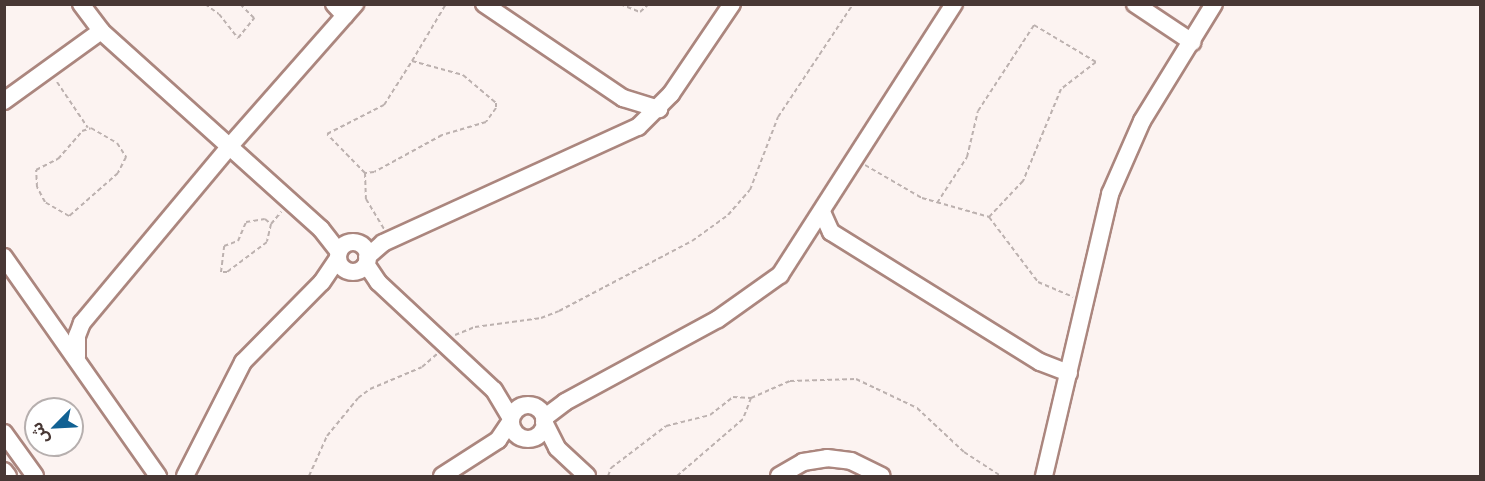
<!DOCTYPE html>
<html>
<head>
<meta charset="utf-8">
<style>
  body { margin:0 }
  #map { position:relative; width:1485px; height:481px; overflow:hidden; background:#fcf3f1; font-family:"Exo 2","Noto Sans Arabic",sans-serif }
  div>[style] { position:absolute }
  .path>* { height:2px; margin-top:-1px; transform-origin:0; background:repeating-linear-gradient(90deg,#bcb1af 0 4.5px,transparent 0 7.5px) }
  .roads { filter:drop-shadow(2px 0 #ab867e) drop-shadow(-2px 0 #ab867e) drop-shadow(0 2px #ab867e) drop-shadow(0 -2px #ab867e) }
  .minor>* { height:16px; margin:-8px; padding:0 8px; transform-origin:8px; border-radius:8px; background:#fff }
  .minor>.ring { margin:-8px; padding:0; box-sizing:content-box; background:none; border:16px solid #fff; border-radius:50% }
  span { translate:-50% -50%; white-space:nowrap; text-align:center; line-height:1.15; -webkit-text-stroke:4.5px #fff; paint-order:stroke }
  .frame { position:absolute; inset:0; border:6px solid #483835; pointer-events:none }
  .north { position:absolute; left:24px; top:397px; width:60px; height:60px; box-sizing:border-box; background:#fff; border:2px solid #b6afae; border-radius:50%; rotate:246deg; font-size:16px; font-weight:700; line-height:24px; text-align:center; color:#483835 }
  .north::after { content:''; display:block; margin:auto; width:21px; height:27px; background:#116193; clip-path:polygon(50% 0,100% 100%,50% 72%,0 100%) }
</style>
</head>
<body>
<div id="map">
  <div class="path">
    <i style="left:205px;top:4px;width:17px;rotate:36deg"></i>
    <i style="left:219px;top:14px;width:31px;rotate:52deg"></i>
    <i style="left:238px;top:38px;width:26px;rotate:-51deg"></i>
    <i style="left:254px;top:18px;width:20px;rotate:-135deg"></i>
    <i style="left:620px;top:4px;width:22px;rotate:22deg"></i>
    <i style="left:640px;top:12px;width:12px;rotate:-42deg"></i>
    <i style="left:412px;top:61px;width:53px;rotate:15.4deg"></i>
    <i style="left:463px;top:75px;width:43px;rotate:40.3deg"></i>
    <i style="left:496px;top:103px;width:5px;rotate:90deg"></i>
    <i style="left:496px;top:108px;width:17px;rotate:126deg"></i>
    <i style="left:486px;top:122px;width:46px;rotate:163.5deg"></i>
    <i style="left:442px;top:135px;width:77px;rotate:151.4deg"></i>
    <i style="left:374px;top:172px;width:9px;rotate:174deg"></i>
    <i style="left:365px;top:173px;width:54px;rotate:-134.3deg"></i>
    <i style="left:327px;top:134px;width:64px;rotate:-27deg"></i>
    <i style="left:384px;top:105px;width:52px;rotate:-57.5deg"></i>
    <i style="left:412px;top:61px;width:66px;rotate:-59.2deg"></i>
    <i style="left:57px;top:82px;width:55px;rotate:56deg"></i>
    <i style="left:91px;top:128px;width:30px;rotate:30deg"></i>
    <i style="left:117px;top:143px;width:17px;rotate:57deg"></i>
    <i style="left:126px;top:157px;width:18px;rotate:117deg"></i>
    <i style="left:118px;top:173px;width:65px;rotate:138.7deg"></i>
    <i style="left:69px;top:216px;width:28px;rotate:-150deg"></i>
    <i style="left:45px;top:202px;width:17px;rotate:-118deg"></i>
    <i style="left:37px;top:187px;width:17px;rotate:-93deg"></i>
    <i style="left:36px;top:170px;width:25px;rotate:-27deg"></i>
    <i style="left:58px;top:159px;width:37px;rotate:-49deg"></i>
    <i style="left:82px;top:131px;width:9px;rotate:-18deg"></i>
    <i style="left:865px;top:165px;width:66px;rotate:30.1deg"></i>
    <i style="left:922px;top:198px;width:70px;rotate:15.8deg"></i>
    <i style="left:989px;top:217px;width:81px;rotate:53deg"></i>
    <i style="left:1038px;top:282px;width:38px;rotate:23deg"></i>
    <i style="left:365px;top:173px;width:26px;rotate:88deg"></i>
    <i style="left:366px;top:199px;width:35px;rotate:59deg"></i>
    <i style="left:937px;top:203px;width:55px;rotate:-56.9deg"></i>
    <i style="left:967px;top:157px;width:47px;rotate:-76.6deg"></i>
    <i style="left:978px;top:111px;width:103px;rotate:-56.9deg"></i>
    <i style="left:1034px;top:25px;width:72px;rotate:30.8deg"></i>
    <i style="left:1096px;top:62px;width:44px;rotate:142.4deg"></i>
    <i style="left:1061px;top:89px;width:100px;rotate:112.4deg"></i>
    <i style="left:1023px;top:181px;width:50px;rotate:133.4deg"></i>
    <i style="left:265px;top:219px;width:8px;rotate:40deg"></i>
    <i style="left:271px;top:224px;width:18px;rotate:103deg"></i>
    <i style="left:267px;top:242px;width:50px;rotate:143.1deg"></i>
    <i style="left:227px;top:272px;width:6px;rotate:180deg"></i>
    <i style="left:221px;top:272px;width:26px;rotate:-83deg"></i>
    <i style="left:224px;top:246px;width:15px;rotate:-20deg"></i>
    <i style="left:238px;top:241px;width:21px;rotate:-67deg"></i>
    <i style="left:246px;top:222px;width:19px;rotate:-9deg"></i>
    <i style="left:271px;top:224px;width:16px;rotate:-50deg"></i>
    <i style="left:455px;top:335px;width:22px;rotate:-22deg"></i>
    <i style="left:475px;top:327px;width:67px;rotate:-7.8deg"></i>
    <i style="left:541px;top:318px;width:19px;rotate:-21deg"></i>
    <i style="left:559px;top:311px;width:150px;rotate:-27.8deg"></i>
    <i style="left:692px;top:241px;width:44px;rotate:-35.8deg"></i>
    <i style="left:728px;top:215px;width:33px;rotate:-49deg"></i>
    <i style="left:750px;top:190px;width:78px;rotate:-69deg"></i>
    <i style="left:778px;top:117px;width:136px;rotate:-56.4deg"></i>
    <i style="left:751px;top:398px;width:43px;rotate:-23.6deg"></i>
    <i style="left:790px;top:381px;width:66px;rotate:-1.7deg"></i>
    <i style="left:856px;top:379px;width:68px;rotate:25.4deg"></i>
    <i style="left:917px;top:408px;width:64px;rotate:43.1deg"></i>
    <i style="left:964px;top:452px;width:44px;rotate:33deg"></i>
    <i style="left:309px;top:476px;width:44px;rotate:-65.8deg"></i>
    <i style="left:327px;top:436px;width:49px;rotate:-50.8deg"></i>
    <i style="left:358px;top:398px;width:15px;rotate:-37deg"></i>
    <i style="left:370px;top:389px;width:56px;rotate:-22.9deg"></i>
    <i style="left:422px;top:367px;width:20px;rotate:-41deg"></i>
    <i style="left:608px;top:476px;width:9px;rotate:-69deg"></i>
    <i style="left:611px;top:468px;width:69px;rotate:-37.4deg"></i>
    <i style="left:666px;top:426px;width:45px;rotate:-14deg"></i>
    <i style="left:710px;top:415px;width:29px;rotate:-38deg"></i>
    <i style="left:733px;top:397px;width:18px;rotate:3deg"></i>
    <i style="left:751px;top:398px;width:22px;rotate:111deg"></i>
    <i style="left:743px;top:419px;width:87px;rotate:139.2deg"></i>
  </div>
  <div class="roads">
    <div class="minor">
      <i style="left:81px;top:4px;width:34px;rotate:53deg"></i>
      <i style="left:101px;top:31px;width:296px;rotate:42deg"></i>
      <i style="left:321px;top:229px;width:29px;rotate:52deg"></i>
      <i style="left:334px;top:4px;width:16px;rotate:47deg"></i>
      <i style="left:484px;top:4px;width:168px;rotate:34.1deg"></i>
      <i style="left:623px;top:98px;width:38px;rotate:17deg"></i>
      <i style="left:1135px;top:4px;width:69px;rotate:33.7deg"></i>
      <i style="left:4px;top:101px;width:120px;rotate:-35.8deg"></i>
      <i style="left:822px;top:212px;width:22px;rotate:66deg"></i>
      <i style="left:831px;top:232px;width:246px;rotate:31.9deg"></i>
      <i style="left:1040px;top:362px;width:31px;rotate:21deg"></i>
      <i class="ring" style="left:338px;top:242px;width:14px;height:14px"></i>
      <i style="left:4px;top:257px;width:268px;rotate:54.9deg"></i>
      <i style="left:367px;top:257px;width:21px;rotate:-41deg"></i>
      <i style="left:383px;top:243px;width:280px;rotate:-24.5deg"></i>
      <i style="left:638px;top:127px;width:47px;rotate:-45deg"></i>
      <i style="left:671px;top:94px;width:109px;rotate:-55.9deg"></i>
      <i style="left:366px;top:264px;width:22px;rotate:56deg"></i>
      <i style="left:378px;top:282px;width:158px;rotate:43deg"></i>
      <i style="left:494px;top:390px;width:33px;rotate:59deg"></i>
      <i style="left:77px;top:357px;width:21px;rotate:-90deg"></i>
      <i style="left:77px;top:336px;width:14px;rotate:-69deg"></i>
      <i style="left:82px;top:323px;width:229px;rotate:-50.1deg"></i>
      <i style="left:229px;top:147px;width:191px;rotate:-48.6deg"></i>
      <i class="ring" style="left:511px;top:405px;width:18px;height:18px"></i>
      <i style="left:544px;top:418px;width:26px;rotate:-37deg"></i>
      <i style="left:565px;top:402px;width:174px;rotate:-28.5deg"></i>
      <i style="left:718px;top:319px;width:76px;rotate:-35.4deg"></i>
      <i style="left:780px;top:275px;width:322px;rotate:-57.3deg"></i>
      <i style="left:544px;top:422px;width:29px;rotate:63deg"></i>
      <i style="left:557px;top:448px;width:41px;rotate:43deg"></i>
      <i style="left:4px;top:433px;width:53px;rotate:54.2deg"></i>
      <i style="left:4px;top:471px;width:6px;rotate:51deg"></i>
      <i style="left:185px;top:476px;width:128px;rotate:-63deg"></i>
      <i style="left:243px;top:362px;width:112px;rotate:-45.4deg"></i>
      <i style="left:322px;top:282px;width:29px;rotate:-56deg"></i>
      <i style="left:442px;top:476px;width:67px;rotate:-32.7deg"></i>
      <i style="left:498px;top:440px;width:23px;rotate:-56deg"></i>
      <i style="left:779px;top:476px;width:28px;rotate:-30deg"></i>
      <i style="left:803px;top:462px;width:24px;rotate:-9deg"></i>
      <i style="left:827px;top:458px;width:24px;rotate:7deg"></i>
      <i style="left:851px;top:461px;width:34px;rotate:26deg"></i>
      <i style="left:1044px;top:476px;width:290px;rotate:-76.8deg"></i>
      <i style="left:1110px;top:194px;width:80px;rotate:-66.3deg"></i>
      <i style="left:1142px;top:121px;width:137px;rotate:-58.4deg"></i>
    </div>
  </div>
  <div class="frame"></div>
  <div class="north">ش</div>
</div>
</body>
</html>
